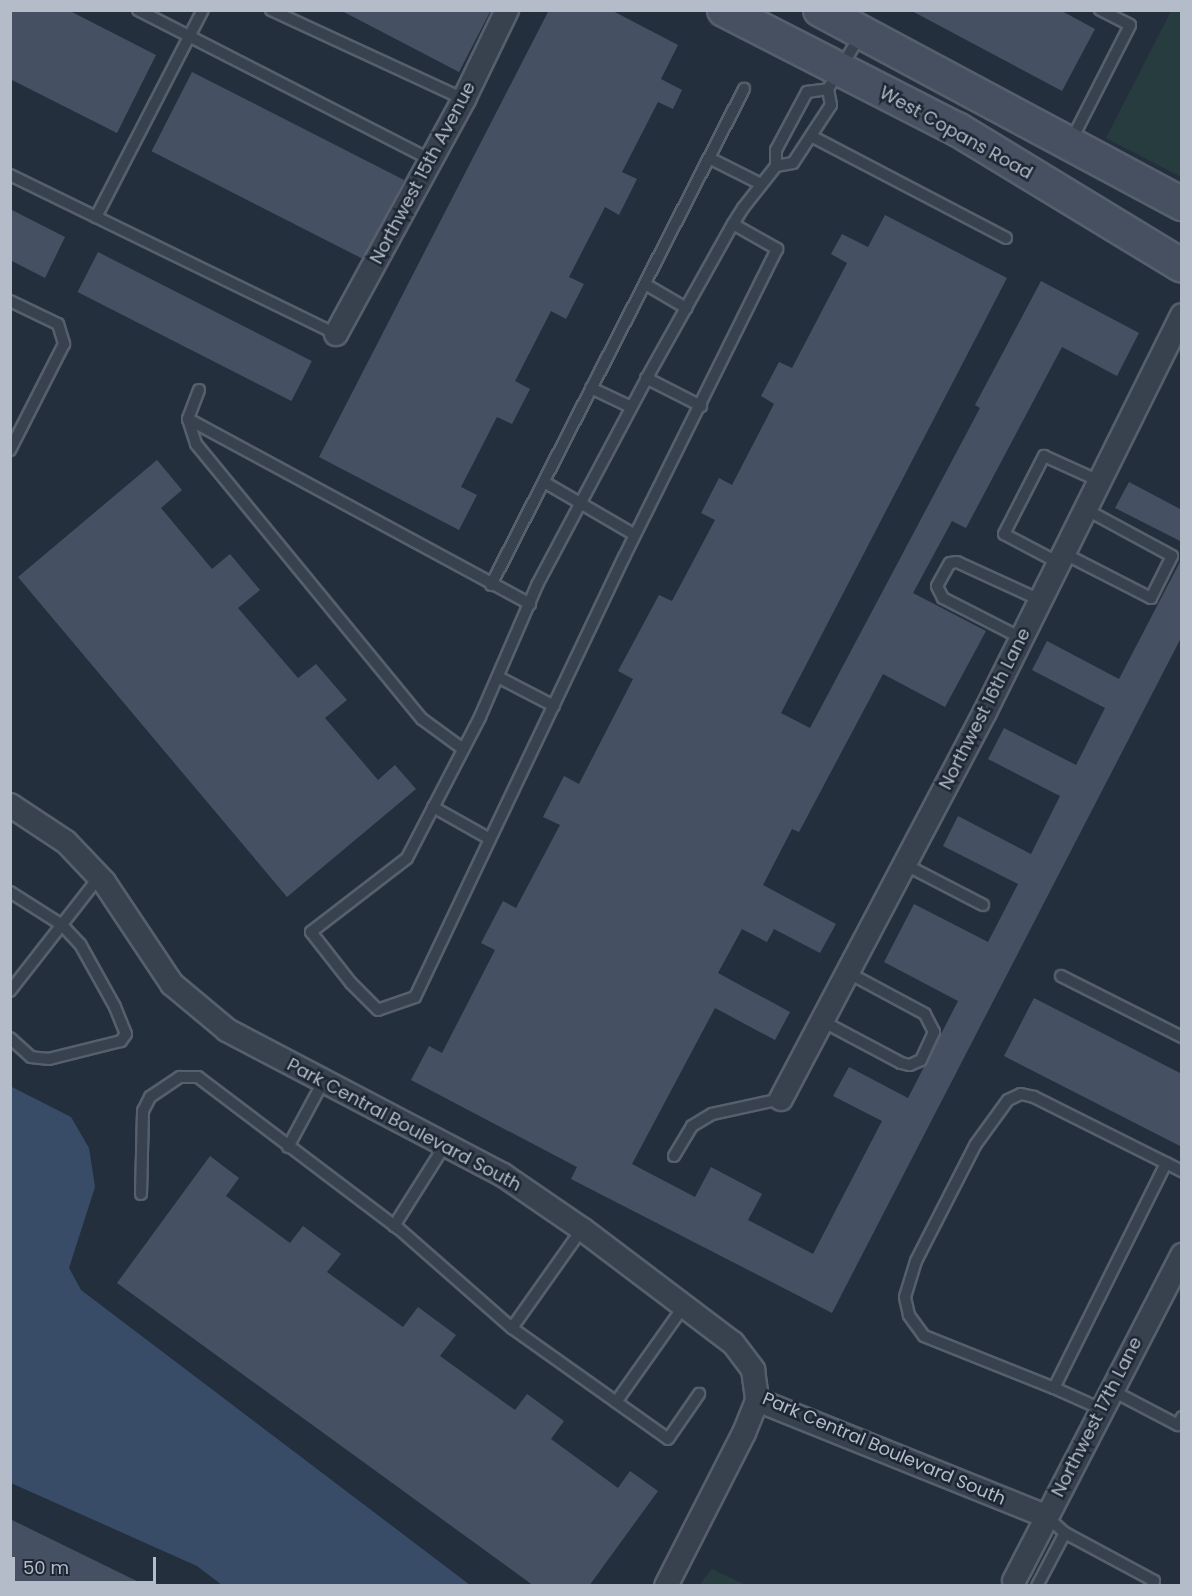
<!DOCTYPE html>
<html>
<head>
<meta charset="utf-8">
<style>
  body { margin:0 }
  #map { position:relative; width:1192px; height:1596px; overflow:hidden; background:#242f3e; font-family:Poppins,sans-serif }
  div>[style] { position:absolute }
  .green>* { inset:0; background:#263c3f }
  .water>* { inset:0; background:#394c67 }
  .building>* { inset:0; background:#455162; transform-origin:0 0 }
  .roads { filter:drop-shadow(2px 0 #565f6c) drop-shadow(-2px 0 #565f6c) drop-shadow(0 2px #565f6c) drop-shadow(0 -2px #565f6c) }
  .lane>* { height:10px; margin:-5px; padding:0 5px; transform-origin:5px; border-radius:5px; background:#38414e }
  .street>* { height:22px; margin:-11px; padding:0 11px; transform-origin:11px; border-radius:11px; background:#38414e }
  .secondary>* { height:32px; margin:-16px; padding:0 16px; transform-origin:16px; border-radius:16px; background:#465061 }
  span { translate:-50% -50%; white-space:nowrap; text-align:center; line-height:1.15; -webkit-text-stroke:5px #1d2633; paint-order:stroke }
  .street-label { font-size:18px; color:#b4bcc9 }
  .frame { position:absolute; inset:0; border:12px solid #b4bcc9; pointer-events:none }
  .scale { position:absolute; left:12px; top:1557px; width:144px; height:27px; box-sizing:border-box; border:3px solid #b4bcc9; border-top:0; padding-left:8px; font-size:18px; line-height:21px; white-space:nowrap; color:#b4bcc9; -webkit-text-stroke:4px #1d2633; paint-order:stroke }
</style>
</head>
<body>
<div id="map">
  <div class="green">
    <i style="clip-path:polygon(1171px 11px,1181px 11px,1181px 177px,1106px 138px)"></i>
    <i style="clip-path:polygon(712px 1569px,746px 1585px,699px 1585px)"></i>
  </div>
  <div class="water">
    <i style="clip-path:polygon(10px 1086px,71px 1117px,89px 1148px,95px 1187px,69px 1268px,81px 1290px,470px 1585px,222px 1585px,197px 1566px,11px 1483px)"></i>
  </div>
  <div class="building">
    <i style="clip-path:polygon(10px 10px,68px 10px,156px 55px,117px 133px,10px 79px)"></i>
    <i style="clip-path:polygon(340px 10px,491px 10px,459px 72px)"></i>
    <i style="clip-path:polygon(549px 10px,611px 10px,678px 45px,661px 79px,682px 90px,673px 109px,658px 102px,622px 172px,637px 179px,619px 215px,605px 207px,569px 277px,584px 284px,566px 319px,551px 311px,515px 381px,530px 389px,512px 424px,497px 417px,461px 487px,477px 495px,459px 530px,319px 457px)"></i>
    <i style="clip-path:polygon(910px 10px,1060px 10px,1095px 29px,1062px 91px)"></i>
    <i style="left:192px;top:72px;width:238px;height:89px;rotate:27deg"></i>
    <i style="clip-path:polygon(10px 209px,65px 237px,45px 278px,10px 260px)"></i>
    <i style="clip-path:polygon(885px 215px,1007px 278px,781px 713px,810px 728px,980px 408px,975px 405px,1041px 281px,1139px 333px,1117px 376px,1062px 347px,966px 528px,952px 521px,913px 593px,986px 631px,945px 707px,883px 674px,799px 832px,792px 829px,763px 885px,836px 924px,820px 953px,774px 929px,767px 942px,742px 929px,718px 973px,790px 1012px,775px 1040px,715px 1008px,632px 1164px,695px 1197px,711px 1167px,762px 1194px,748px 1220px,813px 1254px,882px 1121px,833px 1096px,849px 1067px,908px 1098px,958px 1001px,884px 962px,914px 904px,988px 942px,1018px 884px,943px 846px,958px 816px,1031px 854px,1060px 796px,988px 759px,1004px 728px,1076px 765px,1105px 708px,1032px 670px,1047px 641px,1119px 679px,1182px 558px,1182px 636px,832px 1313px,571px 1179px,577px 1167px,411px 1080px,429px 1046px,442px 1053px,495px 950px,481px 943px,503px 901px,516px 908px,560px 825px,543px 817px,564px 776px,579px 784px,633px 679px,618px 671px,659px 595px,672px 601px,715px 520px,701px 513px,719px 478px,732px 485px,774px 404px,761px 396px,779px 362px,792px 368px,847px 263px,831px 254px,842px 234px,868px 247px)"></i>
    <i style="left:98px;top:252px;width:240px;height:45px;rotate:27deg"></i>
    <i style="clip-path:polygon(157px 460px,182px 490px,161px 508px,212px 569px,230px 554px,260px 590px,238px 608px,298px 678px,316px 664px,347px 700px,325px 718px,378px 780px,395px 765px,416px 789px,287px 897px,18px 577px)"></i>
    <i style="clip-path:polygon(1129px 482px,1182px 510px,1182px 542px,1115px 508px)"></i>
    <i style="clip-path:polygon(1034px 998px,1182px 1074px,1182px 1147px,1004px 1056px)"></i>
    <i style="clip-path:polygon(210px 1156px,239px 1178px,226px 1196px,290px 1243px,303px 1226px,341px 1254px,327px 1272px,403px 1327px,418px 1307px,456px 1335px,440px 1356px,515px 1410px,527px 1394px,564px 1421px,551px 1439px,618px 1488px,630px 1471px,658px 1491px,589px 1586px,534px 1586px,117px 1283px)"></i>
    <i style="clip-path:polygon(10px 1519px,147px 1586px,10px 1586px)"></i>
  </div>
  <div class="roads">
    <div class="lane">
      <i style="left:138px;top:10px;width:329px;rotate:27.1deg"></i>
      <i style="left:271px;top:10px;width:213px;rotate:24.8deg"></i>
      <i style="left:811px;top:136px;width:220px;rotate:27.6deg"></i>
      <i style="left:1071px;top:141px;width:130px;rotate:-63deg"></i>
      <i style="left:1130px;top:25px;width:34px;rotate:-153deg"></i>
      <i style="left:709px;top:158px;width:58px;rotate:26.6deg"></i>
      <i style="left:776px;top:166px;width:16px;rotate:-90deg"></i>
      <i style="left:776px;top:150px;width:66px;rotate:-61.9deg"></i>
      <i style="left:807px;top:92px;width:21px;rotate:-8deg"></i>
      <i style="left:10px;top:175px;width:363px;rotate:26deg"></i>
      <i style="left:96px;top:217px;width:233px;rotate:-62.7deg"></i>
      <i style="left:733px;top:224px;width:51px;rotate:29.6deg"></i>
      <i style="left:777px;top:249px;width:344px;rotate:116.4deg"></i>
      <i style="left:624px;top:557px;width:487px;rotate:115.4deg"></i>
      <i style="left:415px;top:997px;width:39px;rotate:161deg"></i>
      <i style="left:378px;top:1010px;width:38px;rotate:-135deg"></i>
      <i style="left:351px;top:983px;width:65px;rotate:-128.1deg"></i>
      <i style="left:311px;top:932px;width:121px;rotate:-37.6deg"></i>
      <i style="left:407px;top:858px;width:159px;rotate:-62.6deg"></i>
      <i style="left:480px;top:717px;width:144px;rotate:-66.6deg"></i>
      <i style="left:537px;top:585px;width:239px;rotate:-62deg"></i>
      <i style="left:649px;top:374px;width:172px;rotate:-60.8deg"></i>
      <i style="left:733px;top:224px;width:19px;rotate:-58deg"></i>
      <i style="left:743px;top:208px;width:53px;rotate:-51.8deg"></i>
      <i style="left:776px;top:166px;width:17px;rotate:-10deg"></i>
      <i style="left:793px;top:163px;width:69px;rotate:-56.8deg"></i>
      <i style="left:831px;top:105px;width:16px;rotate:-101deg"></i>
      <i style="left:828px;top:89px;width:62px;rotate:-58.9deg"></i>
      <i style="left:645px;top:284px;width:48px;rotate:30.3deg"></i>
      <i style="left:10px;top:301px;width:53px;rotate:25.6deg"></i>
      <i style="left:58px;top:324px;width:21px;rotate:73deg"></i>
      <i style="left:64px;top:344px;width:119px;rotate:117deg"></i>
      <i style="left:646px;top:378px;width:62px;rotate:27deg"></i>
      <i style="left:591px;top:388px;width:44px;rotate:25.4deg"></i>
      <i style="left:199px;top:390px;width:31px;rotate:111deg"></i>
      <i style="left:188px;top:419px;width:26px;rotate:72deg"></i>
      <i style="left:196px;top:444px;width:356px;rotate:50.6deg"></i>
      <i style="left:422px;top:719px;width:51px;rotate:36.2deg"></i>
      <i style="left:188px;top:419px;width:389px;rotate:28.4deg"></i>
      <i style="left:544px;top:482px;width:105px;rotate:30.2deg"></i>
      <i style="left:1063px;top:553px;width:99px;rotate:27.1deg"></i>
      <i style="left:1151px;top:598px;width:47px;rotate:-63.4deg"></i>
      <i style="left:1172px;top:556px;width:99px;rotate:-151.6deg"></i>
      <i style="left:1059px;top:563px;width:62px;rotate:-152.2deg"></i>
      <i style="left:1004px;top:534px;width:88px;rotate:-62.9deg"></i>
      <i style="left:1044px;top:456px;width:60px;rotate:24.4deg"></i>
      <i style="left:491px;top:585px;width:557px;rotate:-62.97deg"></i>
      <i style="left:1021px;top:638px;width:88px;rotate:-152.9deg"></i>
      <i style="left:943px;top:598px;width:13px;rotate:-117deg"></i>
      <i style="left:937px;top:586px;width:26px;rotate:-61deg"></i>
      <i style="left:950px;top:563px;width:7px;rotate:-8deg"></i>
      <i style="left:957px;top:562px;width:91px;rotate:24.6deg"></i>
      <i style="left:498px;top:677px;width:63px;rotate:27.4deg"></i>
      <i style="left:433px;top:807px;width:65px;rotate:29.3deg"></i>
      <i style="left:904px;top:864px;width:89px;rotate:27.4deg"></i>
      <i style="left:10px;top:892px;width:62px;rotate:32.4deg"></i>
      <i style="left:62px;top:925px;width:26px;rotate:47deg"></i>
      <i style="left:80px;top:944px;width:72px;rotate:60.9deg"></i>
      <i style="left:115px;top:1007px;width:29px;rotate:68deg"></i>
      <i style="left:126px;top:1034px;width:9px;rotate:126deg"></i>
      <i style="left:121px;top:1041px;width:74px;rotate:166deg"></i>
      <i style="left:49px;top:1059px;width:18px;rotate:-174deg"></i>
      <i style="left:31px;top:1057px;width:28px;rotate:-138deg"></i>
      <i style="left:1061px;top:976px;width:136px;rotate:26.8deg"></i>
      <i style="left:10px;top:991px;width:145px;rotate:-52deg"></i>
      <i style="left:822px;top:1021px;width:89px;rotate:28deg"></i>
      <i style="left:901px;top:1063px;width:9px;rotate:13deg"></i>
      <i style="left:910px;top:1065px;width:12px;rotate:-24deg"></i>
      <i style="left:921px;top:1060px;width:31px;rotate:-65deg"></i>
      <i style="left:934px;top:1032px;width:20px;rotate:-117deg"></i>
      <i style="left:925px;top:1014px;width:89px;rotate:-151.7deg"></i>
      <i style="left:288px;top:1147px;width:74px;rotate:-61.7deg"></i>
      <i style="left:674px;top:1156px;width:35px;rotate:-59deg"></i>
      <i style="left:692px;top:1126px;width:23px;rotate:-31deg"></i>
      <i style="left:712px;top:1114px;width:71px;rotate:-12.3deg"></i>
      <i style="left:141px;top:1194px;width:83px;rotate:-88.6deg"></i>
      <i style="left:143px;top:1111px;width:16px;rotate:-63deg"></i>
      <i style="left:150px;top:1097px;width:36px;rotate:-34deg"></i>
      <i style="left:180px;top:1077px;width:18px"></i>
      <i style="left:198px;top:1077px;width:251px;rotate:37.1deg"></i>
      <i style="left:398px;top:1228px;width:152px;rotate:41.3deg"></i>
      <i style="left:394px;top:1226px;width:96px;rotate:-57.8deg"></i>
      <i style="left:582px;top:1229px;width:121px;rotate:125.3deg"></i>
      <i style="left:512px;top:1328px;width:191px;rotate:35.4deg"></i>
      <i style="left:668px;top:1439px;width:55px;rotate:-55.4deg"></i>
      <i style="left:1054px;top:1388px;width:140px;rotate:-158.2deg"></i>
      <i style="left:924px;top:1336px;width:26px;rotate:-126deg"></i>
      <i style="left:909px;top:1315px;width:18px;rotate:-103deg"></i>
      <i style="left:905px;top:1297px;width:38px;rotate:-73deg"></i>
      <i style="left:916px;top:1261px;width:131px;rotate:-62.9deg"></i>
      <i style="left:976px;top:1144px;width:54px;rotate:-54deg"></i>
      <i style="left:1008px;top:1100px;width:14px;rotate:-25deg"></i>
      <i style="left:1021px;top:1094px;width:13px;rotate:13deg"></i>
      <i style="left:1034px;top:1097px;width:148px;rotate:26.6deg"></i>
      <i style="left:1111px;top:1390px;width:76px;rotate:27.6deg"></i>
      <i style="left:1178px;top:1425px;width:9px;rotate:-63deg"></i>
      <i style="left:616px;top:1402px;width:118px;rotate:-54.7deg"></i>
      <i style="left:1101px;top:1409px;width:51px;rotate:-155.9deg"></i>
      <i style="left:1054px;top:1388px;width:251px;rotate:-63.5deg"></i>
      <i style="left:1166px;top:1163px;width:18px;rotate:27deg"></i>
      <i style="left:1046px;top:1516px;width:25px;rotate:42deg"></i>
      <i style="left:1065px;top:1533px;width:101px;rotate:28.3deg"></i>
      <i style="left:1154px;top:1581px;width:5px;rotate:112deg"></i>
      <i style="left:1037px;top:1586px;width:60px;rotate:-62.2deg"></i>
    </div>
    <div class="street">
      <i style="left:336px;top:334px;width:268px;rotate:-61.4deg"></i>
      <i style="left:464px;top:99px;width:99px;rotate:-64.2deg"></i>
      <i style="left:10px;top:805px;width:67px;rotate:33.5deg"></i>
      <i style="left:66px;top:842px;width:55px;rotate:46.5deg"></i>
      <i style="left:104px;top:882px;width:123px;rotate:56.3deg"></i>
      <i style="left:172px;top:984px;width:72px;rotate:39.9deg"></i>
      <i style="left:227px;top:1030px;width:312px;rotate:27.7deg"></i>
      <i style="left:503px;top:1175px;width:96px;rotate:34.4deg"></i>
      <i style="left:582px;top:1229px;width:189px;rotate:37.1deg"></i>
      <i style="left:733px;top:1343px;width:34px;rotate:53deg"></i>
      <i style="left:753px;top:1370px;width:30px;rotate:82deg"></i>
      <i style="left:757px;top:1400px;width:311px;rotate:21.9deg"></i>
      <i style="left:781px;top:1099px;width:437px;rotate:-62.2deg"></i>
      <i style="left:985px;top:712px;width:443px;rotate:-63.6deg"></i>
      <i style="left:1014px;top:1581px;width:367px;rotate:-62.7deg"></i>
      <i style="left:666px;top:1586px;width:172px;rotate:-63deg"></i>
      <i style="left:744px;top:1433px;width:35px;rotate:-68deg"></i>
    </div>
    <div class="secondary">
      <i style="left:724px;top:10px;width:262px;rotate:27.1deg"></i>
      <i style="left:957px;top:129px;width:263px;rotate:31.3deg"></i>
      <i style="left:820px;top:10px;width:411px;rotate:28.2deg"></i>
    </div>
  </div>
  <div class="street-label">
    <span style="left:956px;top:133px;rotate:29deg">West Copans Road</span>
    <span style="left:423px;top:173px;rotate:-62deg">Northwest 15th Avenue</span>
    <span style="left:985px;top:709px;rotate:-63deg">Northwest 16th Lane</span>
    <span style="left:404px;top:1125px;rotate:28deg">Park Central Boulevard South</span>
    <span style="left:1097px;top:1417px;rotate:-63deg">Northwest 17th Lane</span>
    <span style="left:884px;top:1449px;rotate:23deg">Park Central Boulevard South</span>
  </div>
  <div class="frame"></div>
  <div class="scale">50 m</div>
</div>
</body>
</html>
